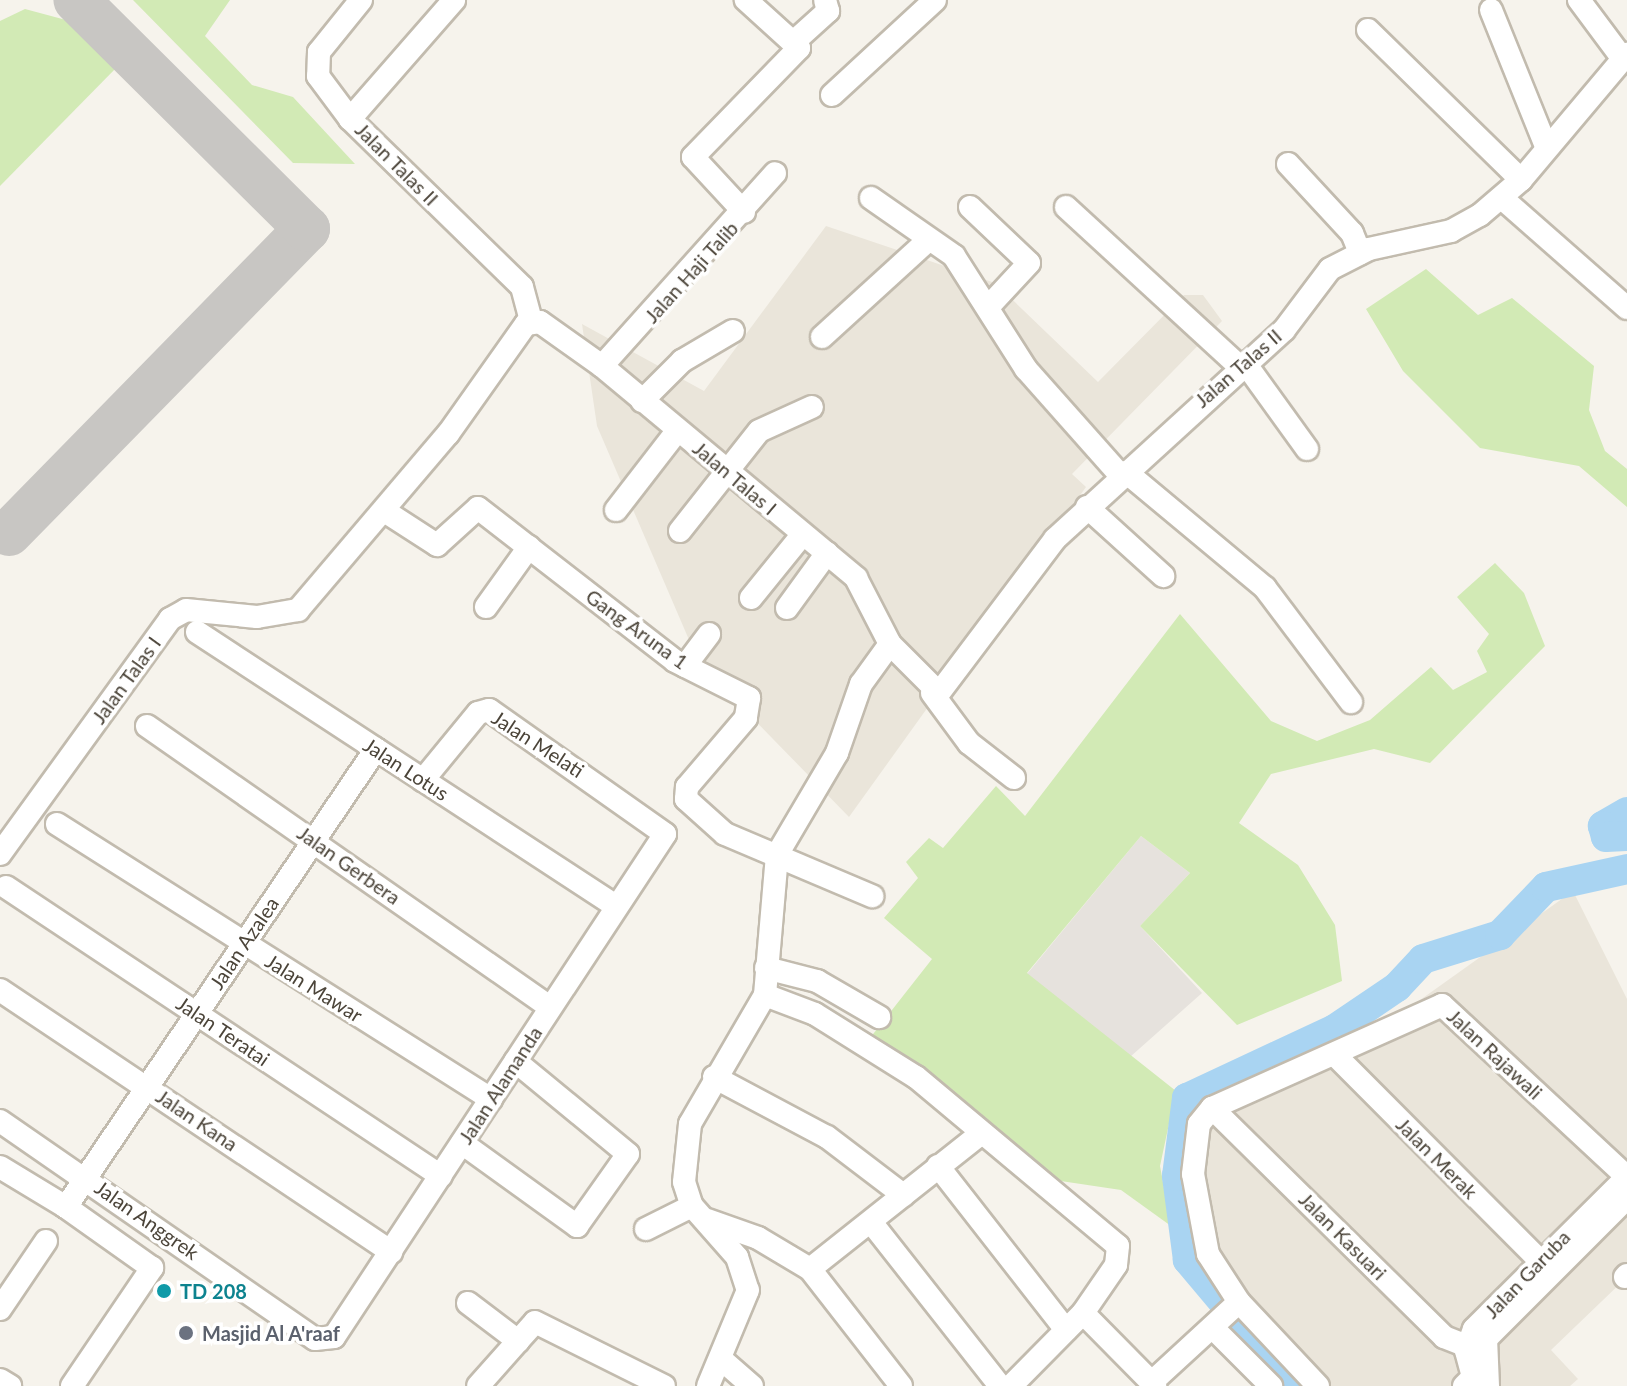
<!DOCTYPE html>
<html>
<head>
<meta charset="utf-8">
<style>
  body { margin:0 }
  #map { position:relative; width:1627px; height:1386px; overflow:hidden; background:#f6f3ec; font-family:Lato,sans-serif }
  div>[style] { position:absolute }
  .residential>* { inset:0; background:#eae5da }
  .industrial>* { inset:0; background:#e6e2dd }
  .green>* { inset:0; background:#d2eab5 }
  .river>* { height:30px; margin:-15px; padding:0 15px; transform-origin:15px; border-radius:15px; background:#a9d4f2 }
  .taxiway>* { height:46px; margin:-23px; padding:0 23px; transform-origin:23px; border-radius:23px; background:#c8c6c3 }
  .roads { filter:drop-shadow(2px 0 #c2bbae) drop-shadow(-2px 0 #c2bbae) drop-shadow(0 2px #c2bbae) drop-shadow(0 -2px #c2bbae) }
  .minor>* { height:22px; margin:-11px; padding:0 11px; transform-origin:11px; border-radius:11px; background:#fff }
  .dots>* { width:22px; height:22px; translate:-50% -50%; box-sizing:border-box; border:4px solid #fff; border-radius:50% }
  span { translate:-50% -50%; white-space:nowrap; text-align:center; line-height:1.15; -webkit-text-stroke:7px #fff; paint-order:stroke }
  .street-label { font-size:20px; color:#4b4439 }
  .culture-label { font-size:20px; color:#0d838f; font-weight:700 }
  .left { translate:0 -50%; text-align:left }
  .worship-label { font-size:20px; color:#5b616d; font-weight:700 }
</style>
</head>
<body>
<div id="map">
  <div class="residential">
    <i style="clip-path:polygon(826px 226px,995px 283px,1098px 382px,1184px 295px,1203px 295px,1222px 321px,1072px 474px,1086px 487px,849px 817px,699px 663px,597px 426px,582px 324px,704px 391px)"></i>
    <i style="clip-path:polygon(1573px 891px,1627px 999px,1627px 1277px,1551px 1350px,1578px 1379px,1570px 1386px,1307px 1386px,1226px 1303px,1200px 1262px,1202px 1124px,1392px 1020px)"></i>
  </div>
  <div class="industrial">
    <i style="clip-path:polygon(1141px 836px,1190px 873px,1140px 926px,1202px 993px,1130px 1057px,1027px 974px)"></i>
  </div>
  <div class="green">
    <i style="clip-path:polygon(133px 0,230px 0,205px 36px,252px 85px,293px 97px,355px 164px,293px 163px)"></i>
    <i style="clip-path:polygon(25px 9px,66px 20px,118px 66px,0 186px,0 21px)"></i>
    <i style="clip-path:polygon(1426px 269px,1478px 315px,1512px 298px,1594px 366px,1589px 410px,1605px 451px,1627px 469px,1627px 507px,1579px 466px,1480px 448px,1403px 371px,1366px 309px)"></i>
    <i style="clip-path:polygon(1495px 563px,1524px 593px,1545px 646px,1430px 763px,1374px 749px,1271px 774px,1239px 823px,1298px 865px,1335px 925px,1342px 981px,1237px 1025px,1140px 926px,1190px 873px,1141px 836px,1027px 973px,1176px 1091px,1160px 1166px,1171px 1226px,1121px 1190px,1054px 1180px,870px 1038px,932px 959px,884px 918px,918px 878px,906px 862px,929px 838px,943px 848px,996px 786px,1025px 816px,1180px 614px,1271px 721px,1317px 741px,1370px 720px,1431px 667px,1453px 690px,1487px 672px,1477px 651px,1489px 634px,1457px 597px)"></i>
  </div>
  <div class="river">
    <i style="left:1627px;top:812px;width:28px;rotate:150deg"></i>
    <i style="left:1603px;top:826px;width:11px;rotate:75deg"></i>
    <i style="left:1606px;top:837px;width:21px;rotate:-3deg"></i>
    <i style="left:1294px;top:1386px;width:165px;rotate:-130.1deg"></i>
    <i style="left:1188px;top:1260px;width:85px;rotate:-97.5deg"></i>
    <i style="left:1177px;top:1176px;width:79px;rotate:-82.7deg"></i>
    <i style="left:1187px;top:1098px;width:163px;rotate:-25deg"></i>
    <i style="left:1335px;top:1029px;width:75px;rotate:-34.1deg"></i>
    <i style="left:1397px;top:987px;width:38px;rotate:-47deg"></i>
    <i style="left:1423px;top:959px;width:81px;rotate:-17.3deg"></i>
    <i style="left:1500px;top:935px;width:66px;rotate:-46.2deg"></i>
    <i style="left:1546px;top:887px;width:83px;rotate:-12.5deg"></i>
  </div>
  <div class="taxiway">
    <i style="left:9px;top:533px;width:426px;rotate:-45.6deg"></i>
    <i style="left:307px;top:229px;width:325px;rotate:-135.2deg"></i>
  </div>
  <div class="roads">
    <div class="minor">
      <i style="left:361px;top:0;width:67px;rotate:128.9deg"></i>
      <i style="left:319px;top:52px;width:24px;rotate:92deg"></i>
      <i style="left:318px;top:76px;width:54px;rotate:53.3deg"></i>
      <i style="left:350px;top:119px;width:240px;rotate:44.3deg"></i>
      <i style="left:522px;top:287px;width:34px;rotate:75deg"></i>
      <i style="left:1579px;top:0;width:74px;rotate:53.3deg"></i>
      <i style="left:1491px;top:10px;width:147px;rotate:68deg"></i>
      <i style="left:1368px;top:30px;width:214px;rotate:44.4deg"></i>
      <i style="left:797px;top:39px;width:42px;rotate:-42.1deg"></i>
      <i style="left:828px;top:11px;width:11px;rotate:-105deg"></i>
      <i style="left:832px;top:95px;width:140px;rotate:-42.7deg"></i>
      <i style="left:350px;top:119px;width:158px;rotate:-48.8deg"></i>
      <i style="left:1288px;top:164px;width:94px;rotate:47.2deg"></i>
      <i style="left:1352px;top:233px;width:22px;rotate:68deg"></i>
      <i style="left:871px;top:198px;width:101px;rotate:34.9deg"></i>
      <i style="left:954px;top:256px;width:134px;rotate:57.5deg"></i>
      <i style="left:1026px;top:369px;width:143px;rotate:48.4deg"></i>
      <i style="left:1503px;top:199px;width:165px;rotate:41.3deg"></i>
      <i style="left:970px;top:207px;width:81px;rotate:43.5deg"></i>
      <i style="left:1029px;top:263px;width:59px;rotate:132.9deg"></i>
      <i style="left:1066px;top:207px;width:236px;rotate:42.6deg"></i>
      <i style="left:744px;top:212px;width:75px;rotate:-132.8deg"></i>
      <i style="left:693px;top:157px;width:152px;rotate:-45.8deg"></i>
      <i style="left:799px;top:48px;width:72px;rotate:-137.8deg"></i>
      <i style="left:822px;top:337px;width:141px;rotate:-42.4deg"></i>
      <i style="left:1245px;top:363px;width:106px;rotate:54.2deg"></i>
      <i style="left:602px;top:366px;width:259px;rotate:-48.1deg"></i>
      <i style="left:642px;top:401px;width:57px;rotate:-45deg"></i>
      <i style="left:682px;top:361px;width:59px;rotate:-30.5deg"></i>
      <i style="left:1126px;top:472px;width:181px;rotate:39.8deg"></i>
      <i style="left:1265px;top:588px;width:143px;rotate:53deg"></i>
      <i style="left:1087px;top:507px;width:103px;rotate:42.2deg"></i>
      <i style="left:616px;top:510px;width:100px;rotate:-52.3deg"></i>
      <i style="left:386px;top:512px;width:61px;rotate:32.9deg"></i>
      <i style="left:437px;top:545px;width:55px;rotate:-42.1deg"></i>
      <i style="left:478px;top:508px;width:249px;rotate:37.8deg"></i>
      <i style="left:675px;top:661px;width:83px;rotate:26.6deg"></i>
      <i style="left:749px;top:698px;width:20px;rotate:99deg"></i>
      <i style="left:746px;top:718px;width:91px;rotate:130.5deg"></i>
      <i style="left:687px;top:787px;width:12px;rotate:95deg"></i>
      <i style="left:686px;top:799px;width:52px;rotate:41.9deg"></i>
      <i style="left:725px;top:834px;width:160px;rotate:22.9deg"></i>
      <i style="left:680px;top:531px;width:127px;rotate:-51.7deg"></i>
      <i style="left:759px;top:431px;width:58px;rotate:-24.4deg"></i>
      <i style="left:751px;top:598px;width:81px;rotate:-51deg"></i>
      <i style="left:486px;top:607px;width:74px;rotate:-54.4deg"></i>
      <i style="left:787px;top:608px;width:68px;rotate:-54deg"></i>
      <i style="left:197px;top:632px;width:500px;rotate:33.2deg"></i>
      <i style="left:890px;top:644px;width:69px;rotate:45deg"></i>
      <i style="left:939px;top:693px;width:193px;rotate:-53deg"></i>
      <i style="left:1055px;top:539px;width:310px;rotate:-42.4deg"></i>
      <i style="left:1284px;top:330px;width:76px;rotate:-53deg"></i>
      <i style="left:1330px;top:269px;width:44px;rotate:-27.1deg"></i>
      <i style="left:1369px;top:249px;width:84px;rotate:-12.4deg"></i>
      <i style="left:1451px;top:231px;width:33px;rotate:-29deg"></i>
      <i style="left:1480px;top:215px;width:54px;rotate:-40.5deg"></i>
      <i style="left:1521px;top:180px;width:165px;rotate:-49.9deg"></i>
      <i style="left:685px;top:666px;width:40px;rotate:-53deg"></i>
      <i style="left:932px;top:693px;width:62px;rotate:53.5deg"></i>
      <i style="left:969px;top:743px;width:57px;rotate:37.9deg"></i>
      <i style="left:147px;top:726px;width:491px;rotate:34.9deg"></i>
      <i style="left:57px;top:824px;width:514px;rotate:32.36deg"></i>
      <i style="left:0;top:854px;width:290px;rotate:-54.1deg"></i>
      <i style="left:170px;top:619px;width:18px;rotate:-29deg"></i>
      <i style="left:186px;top:610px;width:71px;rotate:5.6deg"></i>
      <i style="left:257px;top:617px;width:42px;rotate:-9.7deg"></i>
      <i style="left:298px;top:610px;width:231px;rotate:-49.6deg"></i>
      <i style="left:448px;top:434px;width:135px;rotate:-54.7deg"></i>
      <i style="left:526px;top:324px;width:14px;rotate:-8deg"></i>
      <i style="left:540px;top:322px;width:76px;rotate:35.4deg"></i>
      <i style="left:602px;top:366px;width:331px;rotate:39.8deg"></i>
      <i style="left:856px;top:578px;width:74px;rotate:62.7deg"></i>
      <i style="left:890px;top:644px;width:49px;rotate:125.9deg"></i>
      <i style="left:861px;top:684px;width:73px;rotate:109.2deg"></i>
      <i style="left:837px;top:753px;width:118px;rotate:120.5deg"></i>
      <i style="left:777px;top:855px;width:141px;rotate:94.9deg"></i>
      <i style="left:765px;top:995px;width:149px;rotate:120.2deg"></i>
      <i style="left:690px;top:1124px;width:58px;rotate:95.9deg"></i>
      <i style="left:684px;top:1182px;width:25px;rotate:72deg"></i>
      <i style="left:692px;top:1206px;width:68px;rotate:48.6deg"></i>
      <i style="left:737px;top:1257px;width:35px;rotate:72deg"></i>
      <i style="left:748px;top:1290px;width:104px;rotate:112.6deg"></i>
      <i style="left:6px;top:887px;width:522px;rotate:33.6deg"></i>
      <i style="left:766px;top:968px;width:53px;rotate:14.3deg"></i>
      <i style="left:817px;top:981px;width:72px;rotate:30.1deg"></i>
      <i style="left:0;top:990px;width:471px;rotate:33.8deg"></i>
      <i style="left:765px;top:995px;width:53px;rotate:20.8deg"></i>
      <i style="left:815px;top:1014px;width:119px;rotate:32deg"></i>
      <i style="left:916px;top:1077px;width:263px;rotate:39.9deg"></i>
      <i style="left:1118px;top:1246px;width:19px;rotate:96deg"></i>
      <i style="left:1116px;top:1265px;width:58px;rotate:124.5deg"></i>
      <i style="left:1083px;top:1313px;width:103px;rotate:134.6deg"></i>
      <i style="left:1335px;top:1055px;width:289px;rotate:45.1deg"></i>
      <i style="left:714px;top:1077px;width:128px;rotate:28deg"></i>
      <i style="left:827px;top:1137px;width:96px;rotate:37.3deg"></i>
      <i style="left:1212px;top:1108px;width:326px;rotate:44.6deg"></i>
      <i style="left:1444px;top:1337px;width:41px;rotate:21.5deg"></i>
      <i style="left:0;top:1121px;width:383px;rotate:34.7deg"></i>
      <i style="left:315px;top:1339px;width:19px;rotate:-6deg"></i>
      <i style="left:334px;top:1337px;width:602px;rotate:-56.65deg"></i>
      <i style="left:665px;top:834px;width:215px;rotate:-144.8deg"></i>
      <i style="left:489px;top:710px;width:11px;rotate:165deg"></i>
      <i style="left:478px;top:713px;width:87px;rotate:129.4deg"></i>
      <i style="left:462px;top:1143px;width:142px;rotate:35.8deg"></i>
      <i style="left:577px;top:1226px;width:88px;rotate:-54.7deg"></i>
      <i style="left:628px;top:1154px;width:146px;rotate:-140.5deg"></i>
      <i style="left:938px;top:1166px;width:208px;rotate:52deg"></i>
      <i style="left:0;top:1167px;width:77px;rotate:31.2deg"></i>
      <i style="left:707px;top:1220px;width:54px;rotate:19.4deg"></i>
      <i style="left:758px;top:1238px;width:61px;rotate:30.8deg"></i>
      <i style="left:810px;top:1269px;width:148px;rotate:52.1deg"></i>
      <i style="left:871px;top:1222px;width:209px;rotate:51.8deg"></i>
      <i style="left:646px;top:1229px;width:51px;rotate:-26.6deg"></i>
      <i style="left:810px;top:1269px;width:214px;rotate:-38.4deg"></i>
      <i style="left:1625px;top:1277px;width:3px;rotate:-45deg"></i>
      <i style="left:468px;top:1303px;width:63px;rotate:37.2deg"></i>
      <i style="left:518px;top:1341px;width:60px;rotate:131.6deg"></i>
      <i style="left:0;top:1309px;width:82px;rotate:-55.9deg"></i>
      <i style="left:1083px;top:1313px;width:103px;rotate:45.4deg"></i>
      <i style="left:1214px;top:1329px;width:81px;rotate:45deg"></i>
      <i style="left:518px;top:1341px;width:25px;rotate:-48deg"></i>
      <i style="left:535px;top:1322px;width:144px;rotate:26.4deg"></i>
      <i style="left:721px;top:1359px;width:41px;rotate:41.1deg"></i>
      <i style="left:0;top:1380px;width:12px;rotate:31deg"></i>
      <i style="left:1152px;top:1382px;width:118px;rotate:-42.6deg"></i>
      <i style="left:72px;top:1386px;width:143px;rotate:-55.9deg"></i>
      <i style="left:152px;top:1268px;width:105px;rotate:-144.7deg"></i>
      <i style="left:66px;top:1207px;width:553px;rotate:-55.91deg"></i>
      <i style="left:1318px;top:1386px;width:115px;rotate:-133.2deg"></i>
      <i style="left:1239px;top:1302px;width:57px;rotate:-122.9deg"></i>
      <i style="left:1208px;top:1254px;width:81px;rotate:-100.6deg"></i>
      <i style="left:1193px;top:1174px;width:50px;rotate:-83.2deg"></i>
      <i style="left:1199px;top:1124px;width:21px;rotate:-51deg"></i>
      <i style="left:1212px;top:1108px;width:252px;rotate:-24.1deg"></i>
      <i style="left:1442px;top:1005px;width:253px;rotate:42.9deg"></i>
      <i style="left:1464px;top:1386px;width:13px;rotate:-45deg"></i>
      <i style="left:1473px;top:1377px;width:27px;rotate:-105deg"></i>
      <i style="left:1466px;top:1351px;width:23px;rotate:-70deg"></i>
      <i style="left:1474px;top:1329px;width:216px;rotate:-44.8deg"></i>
      <i style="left:1488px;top:1386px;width:47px;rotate:-92.4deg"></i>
      <i style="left:1486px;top:1339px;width:199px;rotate:-45deg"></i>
    </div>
  </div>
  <div class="dots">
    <i style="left:164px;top:1291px;background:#0f9aa8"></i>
    <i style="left:186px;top:1333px;background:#6b7280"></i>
  </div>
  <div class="street-label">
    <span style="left:397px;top:164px;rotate:45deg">Jalan Talas II</span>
    <span style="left:691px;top:272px;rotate:-48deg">Jalan Haji Talib</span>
    <span style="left:1238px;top:368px;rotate:-41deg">Jalan Talas II</span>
    <span style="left:735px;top:478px;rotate:40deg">Jalan Talas I</span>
    <span style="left:637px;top:629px;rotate:36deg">Gang Aruna 1</span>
    <span style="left:126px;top:680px;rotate:-54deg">Jalan Talas I</span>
    <span style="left:538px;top:744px;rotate:33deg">Jalan Melati</span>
    <span style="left:406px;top:769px;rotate:33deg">Jalan Lotus</span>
    <span style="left:349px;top:865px;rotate:35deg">Jalan Gerbera</span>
    <span style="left:244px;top:943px;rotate:-56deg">Jalan Azalea</span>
    <span style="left:314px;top:988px;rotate:32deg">Jalan Mawar</span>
    <span style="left:223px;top:1031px;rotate:34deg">Jalan Teratai</span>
    <span style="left:1495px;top:1054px;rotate:43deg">Jalan Rajawali</span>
    <span style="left:500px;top:1085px;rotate:-57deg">Jalan Alamanda</span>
    <span style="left:197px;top:1120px;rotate:34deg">Jalan Kana</span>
    <span style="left:1437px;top:1158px;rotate:45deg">Jalan Merak</span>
    <span style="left:147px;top:1220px;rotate:35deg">Jalan Anggrek</span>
    <span style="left:1343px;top:1236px;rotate:45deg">Jalan Kasuari</span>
    <span style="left:1527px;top:1274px;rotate:-46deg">Jalan Garuba</span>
  </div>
  <div class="culture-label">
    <span class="left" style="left:180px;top:1291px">TD 208</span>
  </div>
  <div class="worship-label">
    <span class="left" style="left:202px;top:1333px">Masjid Al A'raaf</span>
  </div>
</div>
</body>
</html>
